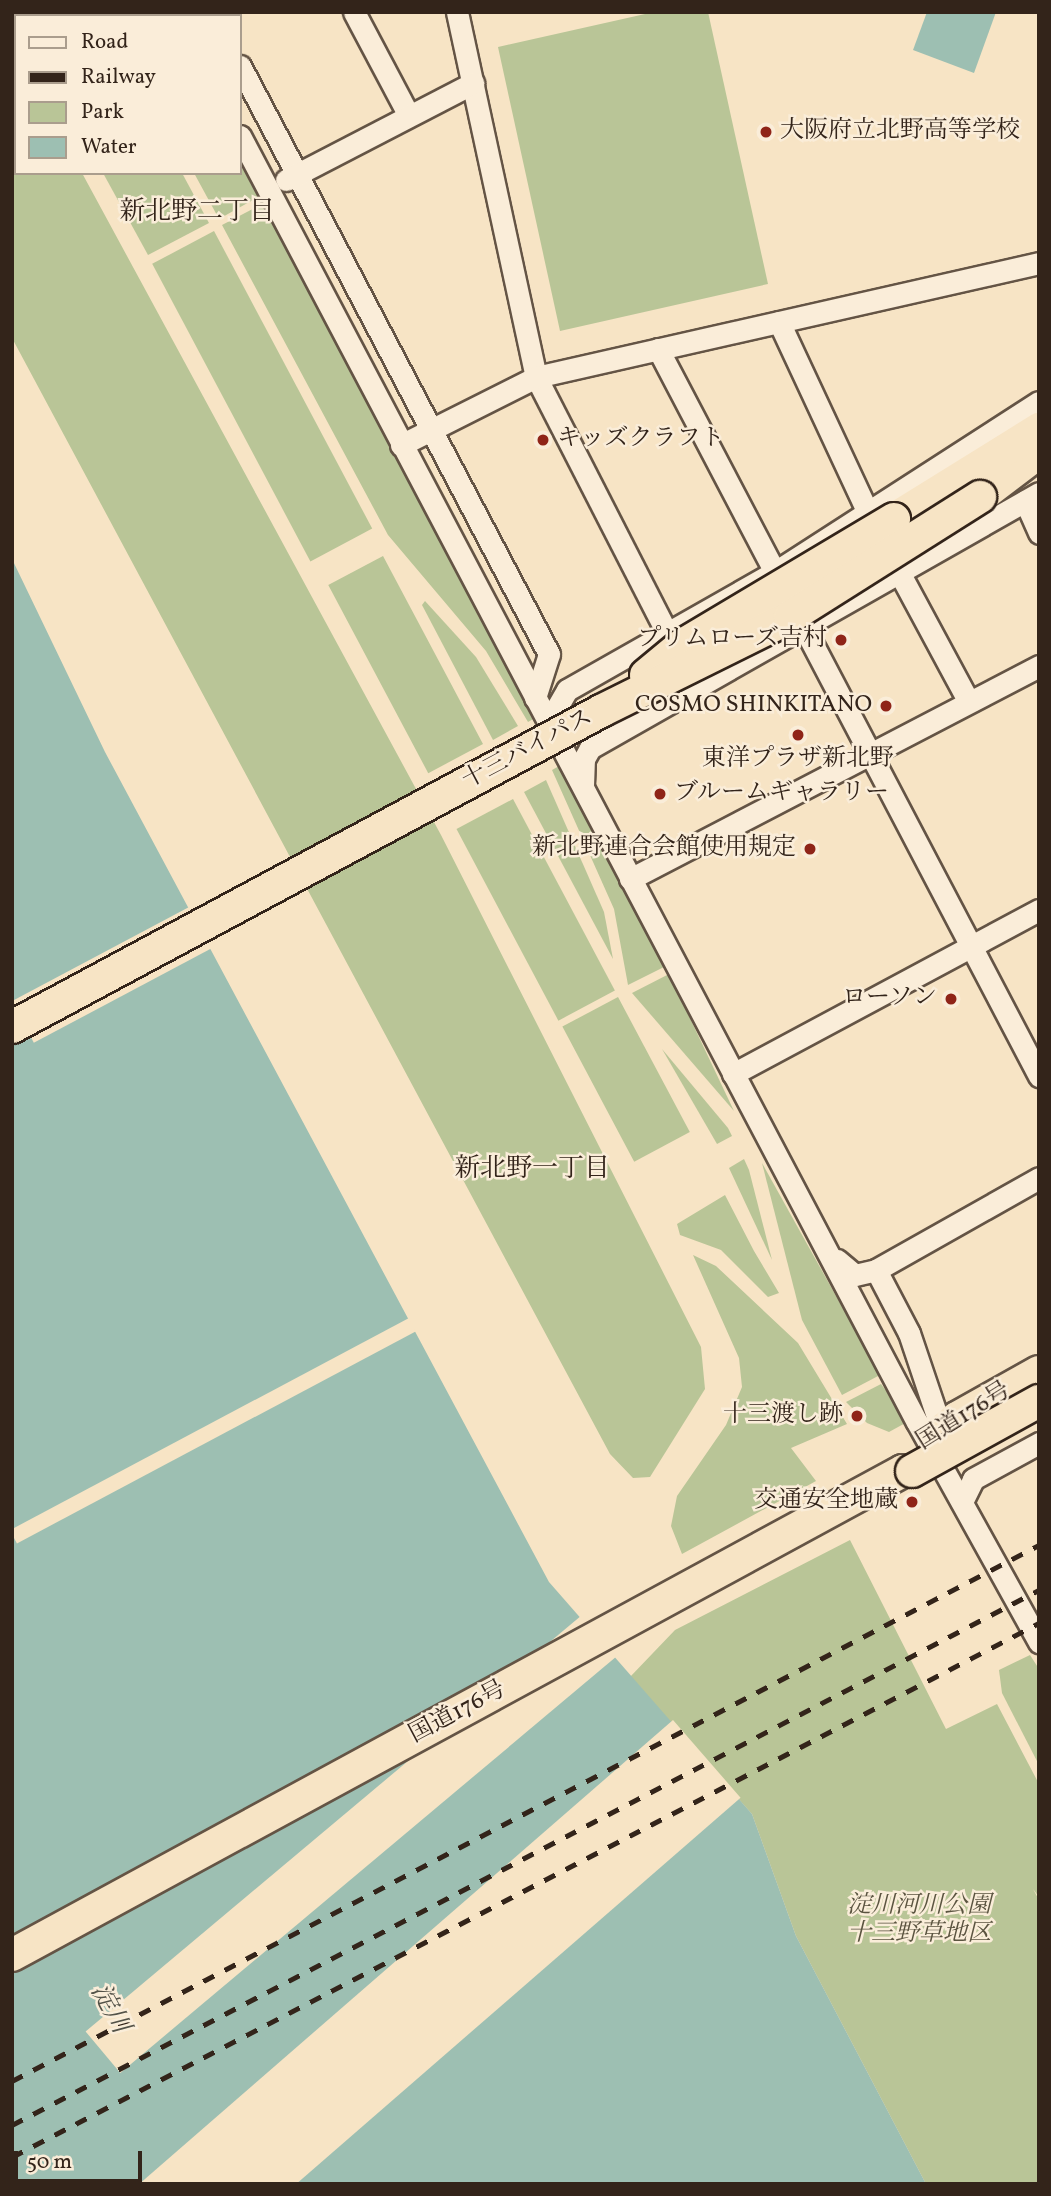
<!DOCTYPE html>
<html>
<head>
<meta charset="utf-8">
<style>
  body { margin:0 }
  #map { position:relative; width:1051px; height:2196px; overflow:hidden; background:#f7e4c5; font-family:Vollkorn,"Noto Serif JP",serif }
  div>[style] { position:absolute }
  .green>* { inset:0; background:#b9c597; transform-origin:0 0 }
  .water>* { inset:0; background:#9dbfb2 }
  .pier>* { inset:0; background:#f7e4c5; transform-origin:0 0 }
  .roads { filter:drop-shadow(2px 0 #645445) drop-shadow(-2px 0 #645445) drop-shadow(0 2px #645445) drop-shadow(0 -2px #645445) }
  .minor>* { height:21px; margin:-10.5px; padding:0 10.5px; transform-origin:10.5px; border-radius:10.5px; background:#faedd9 }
  .highway>* { height:32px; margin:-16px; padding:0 16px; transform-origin:16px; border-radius:16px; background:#f7e4c5 }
  .rail>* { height:5px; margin-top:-2.5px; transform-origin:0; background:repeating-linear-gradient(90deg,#33241a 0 12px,transparent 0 24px) }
  .bridges { filter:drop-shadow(2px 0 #33241a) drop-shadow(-2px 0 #33241a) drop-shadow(0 2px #33241a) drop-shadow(0 -2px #33241a) }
  .highway-bridge>* { height:32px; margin:-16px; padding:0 16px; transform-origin:16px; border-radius:16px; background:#f7e4c5 }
  .dots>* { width:19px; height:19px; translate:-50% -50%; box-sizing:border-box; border:4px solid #faedd9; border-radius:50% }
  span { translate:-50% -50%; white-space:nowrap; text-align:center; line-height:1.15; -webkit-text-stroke:5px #faedd9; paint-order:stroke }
  .poi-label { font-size:24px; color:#33241a }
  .left { translate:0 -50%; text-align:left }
  .right { translate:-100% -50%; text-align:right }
  .street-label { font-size:24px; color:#33241a }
  .park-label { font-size:24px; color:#5b5440; font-style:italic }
  .neighbourhood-label { font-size:26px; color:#33241a }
  .water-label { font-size:26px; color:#535248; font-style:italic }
  .frame { position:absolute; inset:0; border:14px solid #33241a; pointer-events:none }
  .legend { position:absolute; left:14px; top:14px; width:228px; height:161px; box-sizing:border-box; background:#faedd9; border:2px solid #aa9d8d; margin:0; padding:9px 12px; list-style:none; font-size:21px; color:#33241a }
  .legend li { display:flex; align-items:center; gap:14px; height:35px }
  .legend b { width:35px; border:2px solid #aa9d8d }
  .scale { position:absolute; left:14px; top:2151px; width:128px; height:32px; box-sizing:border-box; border:4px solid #33241a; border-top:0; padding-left:9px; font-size:21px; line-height:24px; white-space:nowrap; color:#33241a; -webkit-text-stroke:5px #faedd9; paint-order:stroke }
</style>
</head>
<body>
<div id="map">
  <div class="green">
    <i style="left:16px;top:12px;width:77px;height:4px"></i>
    <i style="clip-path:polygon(654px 12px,708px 12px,768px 284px,560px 331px,498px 47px)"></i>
    <i style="clip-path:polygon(12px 44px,16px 173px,82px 173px,441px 835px,701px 1347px,705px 1389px,650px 1477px,633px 1478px,610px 1454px,12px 338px)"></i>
    <i style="clip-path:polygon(240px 163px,258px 197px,219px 219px,194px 173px,240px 173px)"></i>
    <i style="clip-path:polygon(103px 173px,182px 173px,209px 223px,148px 255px)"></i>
    <i style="clip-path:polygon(262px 204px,535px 718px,528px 722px,486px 651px,388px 535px,222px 225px)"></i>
    <i style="left:214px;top:231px;width:337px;height:70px;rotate:62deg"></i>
    <i style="left:383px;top:556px;width:213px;height:62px;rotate:62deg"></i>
    <i style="clip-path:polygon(425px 601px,476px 657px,518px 726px,493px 740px,422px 605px)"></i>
    <i style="clip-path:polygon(561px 765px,664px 967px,628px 985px,614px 909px,552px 770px)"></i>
    <i style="clip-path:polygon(546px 780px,604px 912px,613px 959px,524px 792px)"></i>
    <i style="left:513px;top:799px;width:217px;height:64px;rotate:62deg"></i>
    <i style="clip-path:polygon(669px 974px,734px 1111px,632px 993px)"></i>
    <i style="left:618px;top:997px;width:153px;height:63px;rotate:62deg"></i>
    <i style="clip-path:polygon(662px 1049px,728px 1128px,732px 1136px,717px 1144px)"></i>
    <i style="clip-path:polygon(744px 1159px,749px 1170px,772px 1260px,729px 1168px)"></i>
    <i style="clip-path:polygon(762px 1163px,880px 1375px,842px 1395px,802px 1320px)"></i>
    <i style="clip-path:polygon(725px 1195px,754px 1251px,779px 1293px,768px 1297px,721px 1250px,680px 1235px,677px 1224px)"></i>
    <i style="clip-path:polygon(693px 1255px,716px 1266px,798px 1343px,847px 1424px,791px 1448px,816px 1481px,682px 1554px,671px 1526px,677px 1496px,726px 1425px,742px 1387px,739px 1358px)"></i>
    <i style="clip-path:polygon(881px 1384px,909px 1421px,889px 1432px,867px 1423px,846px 1402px)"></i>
    <i style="clip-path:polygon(850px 1540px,946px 1729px,997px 1704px,1039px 1784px,1039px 1897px,1033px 1889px,1039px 1900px,1039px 2184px,926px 2184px,796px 1936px,752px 1814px,630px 1677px,675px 1630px)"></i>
    <i style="clip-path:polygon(1030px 1655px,1039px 1669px,1039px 1765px,1002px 1693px,999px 1670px)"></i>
  </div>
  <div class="water">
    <i style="clip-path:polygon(927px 12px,996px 12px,974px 73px,913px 50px)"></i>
    <i style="clip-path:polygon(12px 559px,105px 752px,549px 1582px,752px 1814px,796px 1936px,926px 2184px,12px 2184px)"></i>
  </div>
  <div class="pier">
    <i style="left:191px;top:906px;width:47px;height:203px;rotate:62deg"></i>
    <i style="left:409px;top:1318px;width:15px;height:452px;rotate:62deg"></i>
    <i style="left:582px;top:1615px;width:54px;height:648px;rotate:50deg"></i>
    <i style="left:673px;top:1720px;width:103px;height:745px;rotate:49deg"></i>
  </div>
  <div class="roads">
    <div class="minor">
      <i style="left:172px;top:12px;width:4px;rotate:63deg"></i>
      <i style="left:211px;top:12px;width:4px;rotate:63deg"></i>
      <i style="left:354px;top:12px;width:115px;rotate:62.1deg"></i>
      <i style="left:457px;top:12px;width:373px;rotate:77.8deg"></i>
      <i style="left:536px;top:377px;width:351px;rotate:62.9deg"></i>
      <i style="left:240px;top:66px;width:664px;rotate:62.28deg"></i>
      <i style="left:549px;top:654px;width:46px;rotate:107.7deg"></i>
      <i style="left:240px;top:136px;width:1453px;rotate:62.24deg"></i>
      <i style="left:917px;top:1422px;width:252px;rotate:61deg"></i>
      <i style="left:286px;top:180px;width:211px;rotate:-27.4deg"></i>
      <i style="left:779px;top:322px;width:211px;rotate:65deg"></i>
      <i style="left:658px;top:349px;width:821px;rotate:62.34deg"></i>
      <i style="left:401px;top:445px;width:151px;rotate:-26.7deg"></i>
      <i style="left:536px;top:377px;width:516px;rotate:-12.77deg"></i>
      <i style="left:1025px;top:501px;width:35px;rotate:66deg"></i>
      <i style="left:900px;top:574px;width:145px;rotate:61.7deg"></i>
      <i style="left:554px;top:732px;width:23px;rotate:-85deg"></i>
      <i style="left:556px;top:709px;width:22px;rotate:-60deg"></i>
      <i style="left:567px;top:690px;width:239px;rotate:-29.6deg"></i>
      <i style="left:775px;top:572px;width:314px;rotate:-32.8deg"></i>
      <i style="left:583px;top:786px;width:27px;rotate:-88deg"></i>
      <i style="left:584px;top:759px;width:13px;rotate:-61deg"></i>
      <i style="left:590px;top:748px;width:516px;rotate:-29.59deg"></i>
      <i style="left:630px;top:879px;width:461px;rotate:-27.5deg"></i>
      <i style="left:733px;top:1074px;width:347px;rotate:-28.2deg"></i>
      <i style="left:837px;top:1260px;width:23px;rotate:40deg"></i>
      <i style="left:855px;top:1275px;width:22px;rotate:-13deg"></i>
      <i style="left:876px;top:1270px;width:187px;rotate:-29.4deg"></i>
      <i style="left:876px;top:1270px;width:71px;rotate:62.4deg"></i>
      <i style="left:909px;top:1333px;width:88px;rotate:71.4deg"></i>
      <i style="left:937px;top:1416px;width:20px;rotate:6deg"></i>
      <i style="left:962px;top:1502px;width:25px;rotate:-64deg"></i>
      <i style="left:973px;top:1479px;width:75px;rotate:-28.6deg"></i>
    </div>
    <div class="highway">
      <i style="left:980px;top:497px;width:74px;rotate:-37.3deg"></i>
      <i style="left:894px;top:519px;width:171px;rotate:-31.8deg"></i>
      <i style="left:938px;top:1434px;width:25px;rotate:-40deg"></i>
      <i style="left:957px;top:1418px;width:94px;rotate:-29.3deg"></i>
      <i style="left:12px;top:1955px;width:1014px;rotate:-28.51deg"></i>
      <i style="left:903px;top:1471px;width:9px"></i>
    </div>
  </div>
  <div class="rail">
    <i style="left:12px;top:2081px;width:1158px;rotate:-27.56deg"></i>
    <i style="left:12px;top:2125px;width:1158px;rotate:-27.52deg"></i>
    <i style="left:12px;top:2157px;width:1158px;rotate:-27.47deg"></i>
  </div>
  <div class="bridges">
    <div class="highway-bridge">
      <i style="left:646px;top:675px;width:45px;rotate:-39.6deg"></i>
      <i style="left:681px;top:646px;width:248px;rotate:-30.8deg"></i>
      <i style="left:12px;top:1027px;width:668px;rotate:-28.21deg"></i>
      <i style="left:601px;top:711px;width:211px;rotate:-26.4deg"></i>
      <i style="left:790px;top:617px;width:225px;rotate:-32.3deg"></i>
      <i style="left:912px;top:1471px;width:145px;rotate:-28.9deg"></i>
    </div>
  </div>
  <div class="dots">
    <i style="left:766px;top:132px;background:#8f2418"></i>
    <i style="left:543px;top:440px;background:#8f2418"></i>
    <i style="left:841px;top:640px;background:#8f2418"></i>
    <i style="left:886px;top:706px;background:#8f2418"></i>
    <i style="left:798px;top:735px;background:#8f2418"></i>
    <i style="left:660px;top:794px;background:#8f2418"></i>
    <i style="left:810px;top:849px;background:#8f2418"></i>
    <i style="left:951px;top:999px;background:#8f2418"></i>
    <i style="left:857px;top:1416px;background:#8f2418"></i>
    <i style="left:912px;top:1502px;background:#8f2418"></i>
  </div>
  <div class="poi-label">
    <span class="left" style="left:780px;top:132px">大阪府立北野高等学校</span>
    <span class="left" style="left:557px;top:440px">キッズクラフト</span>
    <span class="right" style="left:827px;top:640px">プリムローズ吉村</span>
    <span class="right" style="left:872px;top:706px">COSMO SHINKITANO</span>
    <span style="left:798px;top:760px">東洋プラザ新北野</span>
    <span class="left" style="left:674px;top:794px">ブルームギャラリー</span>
    <span class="right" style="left:796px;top:849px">新北野連合会館使用規定</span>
    <span class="right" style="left:937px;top:999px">ローソン</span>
    <span class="right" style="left:843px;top:1416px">十三渡し跡</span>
    <span class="right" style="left:898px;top:1502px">交通安全地蔵</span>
  </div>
  <div class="street-label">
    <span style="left:528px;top:750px;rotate:-28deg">十三バイパス</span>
    <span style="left:964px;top:1417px;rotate:-32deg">国道176号</span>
    <span style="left:458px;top:1713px;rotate:-28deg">国道176号</span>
  </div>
  <div class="park-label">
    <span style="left:919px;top:1921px">淀川河川公園<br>十三野草地区</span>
  </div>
  <div class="neighbourhood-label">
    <span style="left:197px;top:213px">新北野二丁目</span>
    <span style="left:532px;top:1170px">新北野一丁目</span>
  </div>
  <div class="water-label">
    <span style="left:109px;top:2009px;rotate:61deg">淀川</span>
  </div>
  <div class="frame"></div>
  <ul class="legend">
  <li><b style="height:9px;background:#faedd9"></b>Road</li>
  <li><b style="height:9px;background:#33241a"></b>Railway</li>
  <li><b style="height:19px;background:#b9c597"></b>Park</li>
  <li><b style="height:19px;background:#9dbfb2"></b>Water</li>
  </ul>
  <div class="scale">50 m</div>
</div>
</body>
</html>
